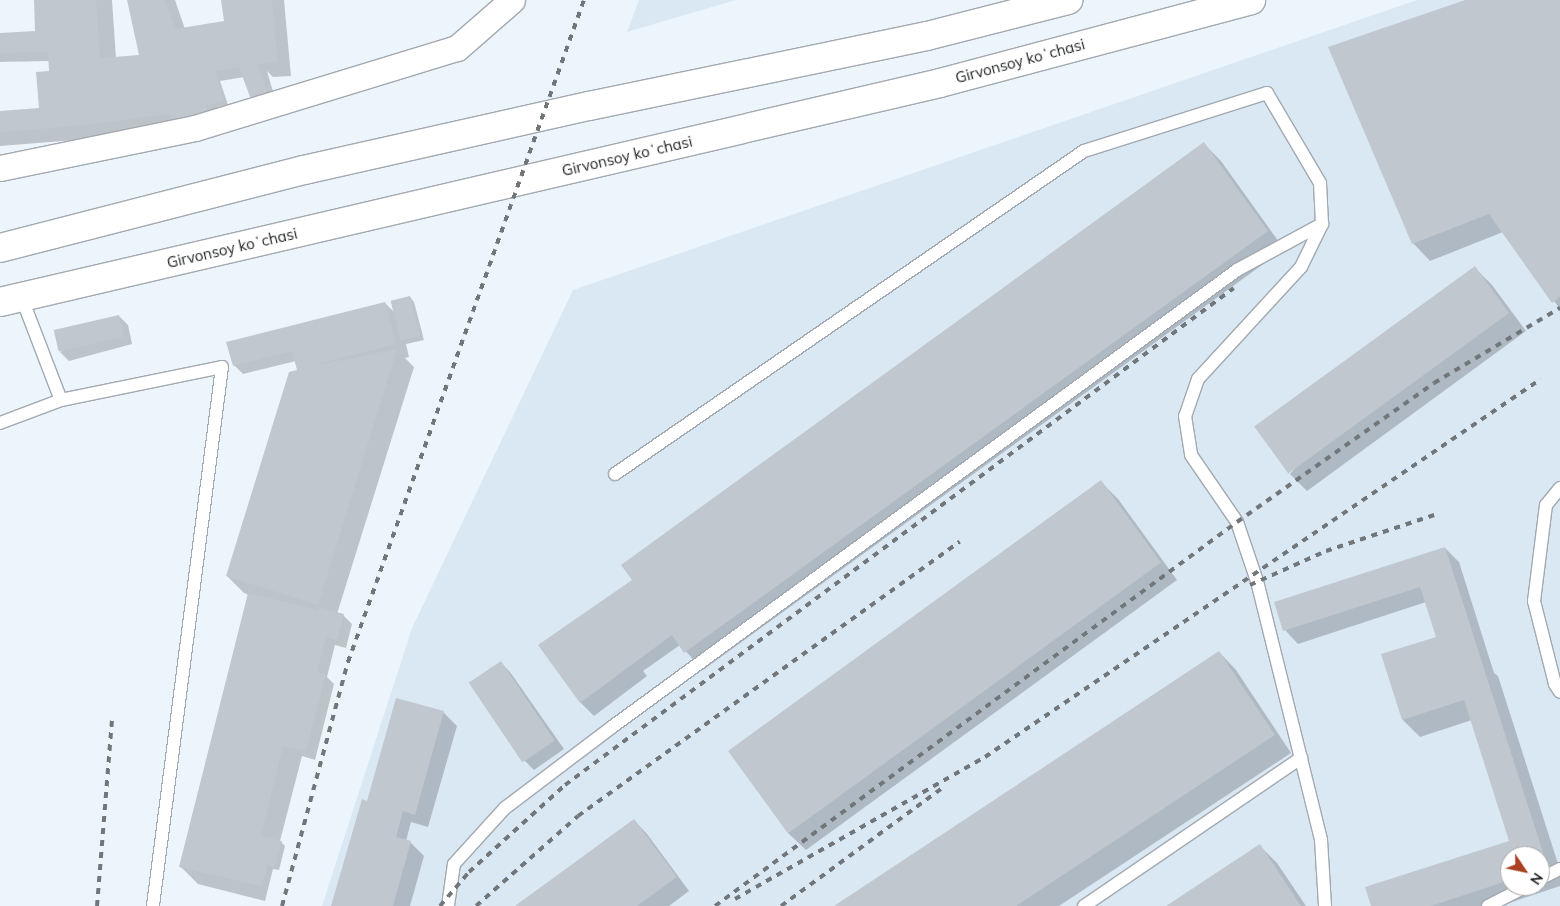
<!DOCTYPE html>
<html>
<head>
<meta charset="utf-8">
<style>
  body { margin:0 }
  #map { position:relative; width:1560px; height:906px; overflow:hidden; background:#edf5fc; font-family:Mulish,sans-serif }
  div>[style] { position:absolute }
  .built>* { inset:0; background:#dae8f4 }
  .shadow>* { inset:0; background:#0003 }
  .building>* { inset:0; background:#c0c7ce; transform-origin:0 0 }
  .roads { filter:drop-shadow(1px 0 #a2a9b0) drop-shadow(-1px 0 #a2a9b0) drop-shadow(0 1px #a2a9b0) drop-shadow(0 -1px #a2a9b0) }
  .lane>* { height:12px; margin:-6px; padding:0 6px; transform-origin:6px; border-radius:6px; background:#fff }
  .street>* { height:25px; margin:-12.5px; padding:0 12.5px; transform-origin:12.5px; border-radius:12.5px; background:#fff }
  .primary>* { height:28px; margin:-14px; padding:0 14px; transform-origin:14px; border-radius:14px; background:#fff }
  .rail>* { height:4px; margin-top:-2px; transform-origin:0; background:repeating-linear-gradient(90deg,#71767a 0 6px,transparent 0 12px) }
  span { translate:-50% -50%; white-space:nowrap; text-align:center; line-height:1.15; -webkit-text-stroke:5px #fff; paint-order:stroke }
  .street-label { font-size:15px; color:#232628 }
  .north { position:absolute; left:1500px; top:846px; width:50px; height:50px; box-sizing:border-box; background:#fff; border:1px solid #a7a8a9; border-radius:50%; rotate:124deg; font-size:14px; font-weight:700; line-height:20px; text-align:center; color:#232628 }
  .north::after { content:''; display:block; margin:auto; width:18px; height:22px; background:#a94122; clip-path:polygon(50% 0,100% 100%,50% 72%,0 100%) }
</style>
</head>
<body>
<div id="map">
  <div class="built">
    <i style="clip-path:polygon(639px 0,736px 0,627px 32px)"></i>
    <i style="clip-path:polygon(evenodd,1417px 0,1560px 0,1560px 906px,322px 906px,412px 628px,573px 290px,1417px 0,1510px 856px,1540px 856px,1540px 886px,1510px 886px,1510px 856px)"></i>
  </div>
  <div class="shadow">
    <i style="clip-path:polygon(35px 0,112px 0,116px 58px,141px 56px,129px 0,175px 0,185px 29px,226px 22px,222px 0,284px 0,291px 76px,273px 77px,267px 71px,276px 102px,260px 105px,251px 96px,244px 77px,220px 81px,228px 105px,217px 107px,224px 129px,94px 142px,88px 137px,88px 139px,0 146px,0 112px,40px 109px,52px 72px,50px 61px,0 62px,0 34px,36px 33px)"></i>
    <i style="clip-path:polygon(1468px 0,1560px 0,1560px 309px,1503px 232px,1430px 261px,1413px 243px)"></i>
    <i style="clip-path:polygon(1204px 144px,1221px 161px,1284px 249px,703px 670px,680px 645px,643px 671px,647px 676px,594px 716px,581px 703px,540px 645px,633px 580px)"></i>
    <i style="clip-path:polygon(1474px 267px,1492px 285px,1526px 331px,1307px 491px,1290px 474px)"></i>
    <i style="clip-path:polygon(410px 297px,414px 302px,424px 340px,406px 344px,409px 357px,405px 358px,414px 367px,337px 614px,343px 615px,352px 624px,346px 648px,335px 645px,327px 677px,334px 684px,315px 760px,302px 756px,280px 841px,285px 846px,279px 870px,273px 869px,265px 901px,198px 884px,180px 866px,249px 595px,244px 593px,227px 576px,299px 371px,296px 361px,243px 374px,234px 365px,385px 303px,395px 313px)"></i>
    <i style="clip-path:polygon(119px 316px,128px 325px,132px 344px,69px 361px,60px 352px)"></i>
    <i style="clip-path:polygon(1101px 482px,1118px 499px,1177px 580px,806px 850px,788px 833px)"></i>
    <i style="clip-path:polygon(evenodd,1445px 548px,1459px 562px,1494px 673px,1498px 676px,1560px 870px,1560px 886px,1500px 906px,1373px 906px,1511px 842px,1472px 720px,1420px 737px,1403px 720px,1437px 638px,1426px 602px,1298px 644px,1285px 630px,1445px 548px,1510px 856px,1540px 856px,1540px 886px,1510px 886px,1510px 856px)"></i>
    <i style="clip-path:polygon(1219px 652px,1236px 670px,1291px 753px,1059px 906px,836px 906px)"></i>
    <i style="clip-path:polygon(501px 663px,510px 672px,564px 749px,534px 770px,525px 761px)"></i>
    <i style="clip-path:polygon(397px 699px,444px 713px,457px 726px,428px 827px,411px 822px,406px 841px,410px 842px,424px 856px,410px 906px,333px 906px,371px 803px)"></i>
    <i style="clip-path:polygon(634px 820px,647px 834px,689px 891px,669px 906px,517px 906px)"></i>
    <i style="clip-path:polygon(1260px 846px,1277px 863px,1306px 906px,1169px 906px)"></i>
  </div>
  <div class="building">
    <i style="clip-path:polygon(34px 0,96px 0,100px 58px,139px 55px,127px 0,165px 0,175px 29px,224px 21px,221px 0,272px 0,278px 62px,258px 64px,267px 93px,250px 97px,239px 67px,215px 71px,224px 101px,206px 105px,208px 112px,172px 122px,168px 114px,75px 126px,0 132px,0 111px,39px 108px,36px 72px,49px 71px,48px 52px,0 53px,0 33px,35px 31px)"></i>
    <i style="clip-path:polygon(1465px 0,1560px 0,1560px 297px,1552px 303px,1489px 214px,1412px 244px,1328px 47px)"></i>
    <i style="clip-path:polygon(1204px 142px,1268px 231px,684px 653px,672px 635px,580px 703px,538px 645px,632px 580px,621px 565px)"></i>
    <i style="left:1475px;top:266px;width:58px;height:273px;rotate:54deg"></i>
    <i style="left:410px;top:296px;width:41px;height:20px;rotate:76deg"></i>
    <i style="clip-path:polygon(385px 302px,396px 344px,307px 367px,397px 349px,318px 605px,226px 576px,289px 372px,297px 370px,292px 351px,233px 366px,226px 342px)"></i>
    <i style="left:119px;top:315px;width:22px;height:67px;rotate:77deg"></i>
    <i style="left:1101px;top:480px;width:102px;height:461px;rotate:54deg"></i>
    <i style="clip-path:polygon(1445px 547px,1548px 868px,1540px 870px,1540px 856px,1510px 856px,1510px 880px,1431px 906px,1371px 906px,1365px 887px,1509px 841px,1464px 700px,1402px 720px,1381px 654px,1436px 637px,1420px 587px,1283px 631px,1274px 602px)"></i>
    <i style="clip-path:polygon(248px 593px,318px 610px,318px 607px,344px 614px,337px 640px,326px 637px,317px 672px,326px 674px,306px 751px,283px 746px,261px 836px,282px 841px,275px 867px,267px 865px,262px 886px,179px 867px)"></i>
    <i style="clip-path:polygon(1219px 651px,1275px 735px,1016px 906px,834px 906px)"></i>
    <i style="left:501px;top:661px;width:96px;height:39px;rotate:56deg"></i>
    <i style="clip-path:polygon(396px 698px,444px 711px,415px 815px,403px 811px,396px 837px,411px 841px,393px 906px,331px 906px,362px 799px,367px 801px)"></i>
    <i style="clip-path:polygon(634px 819px,677px 877px,637px 906px,515px 906px)"></i>
    <i style="clip-path:polygon(1260px 844px,1301px 906px,1166px 906px)"></i>
  </div>
  <div class="roads">
    <div class="lane">
      <i style="left:21px;top:296px;width:111px;rotate:69deg"></i>
      <i style="left:61px;top:400px;width:164px;rotate:-11.6deg"></i>
      <i style="left:222px;top:367px;width:543px;rotate:97.3deg"></i>
      <i style="left:0;top:423px;width:65px;rotate:-20.7deg"></i>
      <i style="left:615px;top:474px;width:569px;rotate:-34.56deg"></i>
      <i style="left:1084px;top:151px;width:192px;rotate:-17.6deg"></i>
      <i style="left:1267px;top:93px;width:104px;rotate:59.5deg"></i>
      <i style="left:1320px;top:183px;width:41px;rotate:87.2deg"></i>
      <i style="left:1322px;top:224px;width:48px;rotate:116deg"></i>
      <i style="left:1301px;top:267px;width:152px;rotate:132.6deg"></i>
      <i style="left:1198px;top:379px;width:39px;rotate:109deg"></i>
      <i style="left:1185px;top:416px;width:39px;rotate:81deg"></i>
      <i style="left:1191px;top:455px;width:81px;rotate:55.5deg"></i>
      <i style="left:1237px;top:522px;width:62px;rotate:71.3deg"></i>
      <i style="left:1257px;top:581px;width:267px;rotate:76.1deg"></i>
      <i style="left:1321px;top:840px;width:66px;rotate:86.5deg"></i>
      <i style="left:1560px;top:488px;width:22px;rotate:129deg"></i>
      <i style="left:1546px;top:505px;width:97px;rotate:97.1deg"></i>
      <i style="left:1534px;top:601px;width:86px;rotate:75.8deg"></i>
      <i style="left:1555px;top:684px;width:9px;rotate:58deg"></i>
      <i style="left:1540px;top:879px;width:22px;rotate:-27deg"></i>
      <i style="left:448px;top:906px;width:42px;rotate:-81.9deg"></i>
      <i style="left:454px;top:864px;width:76px;rotate:-47.7deg"></i>
      <i style="left:505px;top:808px;width:134px;rotate:-37.1deg"></i>
      <i style="left:612px;top:727px;width:774px;rotate:-36.17deg"></i>
      <i style="left:1237px;top:270px;width:97px;rotate:-28.4deg"></i>
      <i style="left:1084px;top:906px;width:263px;rotate:-34.3deg"></i>
      <i style="left:1488px;top:906px;width:44px;rotate:-27.1deg"></i>
    </div>
    <div class="street">
      <i style="left:0;top:168px;width:199px;rotate:-11.6deg"></i>
      <i style="left:195px;top:128px;width:274px;rotate:-17deg"></i>
      <i style="left:457px;top:48px;width:73px;rotate:-41.1deg"></i>
    </div>
    <div class="primary">
      <i style="left:0;top:248px;width:314px;rotate:-14.4deg"></i>
      <i style="left:304px;top:170px;width:292px;rotate:-12.7deg"></i>
      <i style="left:589px;top:106px;width:345px;rotate:-11.7deg"></i>
      <i style="left:927px;top:36px;width:146px;rotate:-14.3deg"></i>
      <i style="left:0;top:302px;width:965px;rotate:-13.11deg"></i>
      <i style="left:940px;top:83px;width:322px;rotate:-14.9deg"></i>
    </div>
  </div>
  <div class="rail">
    <i style="left:1250px;top:585px;width:83px;rotate:-24.1deg"></i>
    <i style="left:1326px;top:551px;width:114px;rotate:-18.4deg"></i>
    <i style="left:735px;top:899px;width:288px;rotate:-29.6deg"></i>
    <i style="left:985px;top:757px;width:672px;rotate:-34.21deg"></i>
    <i style="left:97px;top:906px;width:186px;rotate:-85.4deg"></i>
    <i style="left:282px;top:906px;width:253px;rotate:-74.9deg"></i>
    <i style="left:348px;top:662px;width:703px;rotate:-70.38deg"></i>
    <i style="left:440px;top:906px;width:45px;rotate:-49.5deg"></i>
    <i style="left:469px;top:872px;width:130px;rotate:-42.2deg"></i>
    <i style="left:565px;top:785px;width:833px;rotate:-36.61deg"></i>
    <i style="left:476px;top:906px;width:136px;rotate:-41.4deg"></i>
    <i style="left:578px;top:816px;width:470px;rotate:-35.7deg"></i>
    <i style="left:715px;top:906px;width:648px;rotate:-36.34deg"></i>
    <i style="left:1237px;top:522px;width:241px;rotate:-35.2deg"></i>
    <i style="left:1434px;top:383px;width:147px;rotate:-30.8deg"></i>
    <i style="left:781px;top:906px;width:203px;rotate:-36.2deg"></i>
  </div>
  <div class="street-label">
    <span style="left:1020px;top:61px;rotate:-15deg">Girvonsoy koʻchasi</span>
    <span style="left:627px;top:156px;rotate:-13deg">Girvonsoy koʻchasi</span>
    <span style="left:232px;top:248px;rotate:-13deg">Girvonsoy koʻchasi</span>
  </div>
  <div class="north">N</div>
</div>
</body>
</html>
